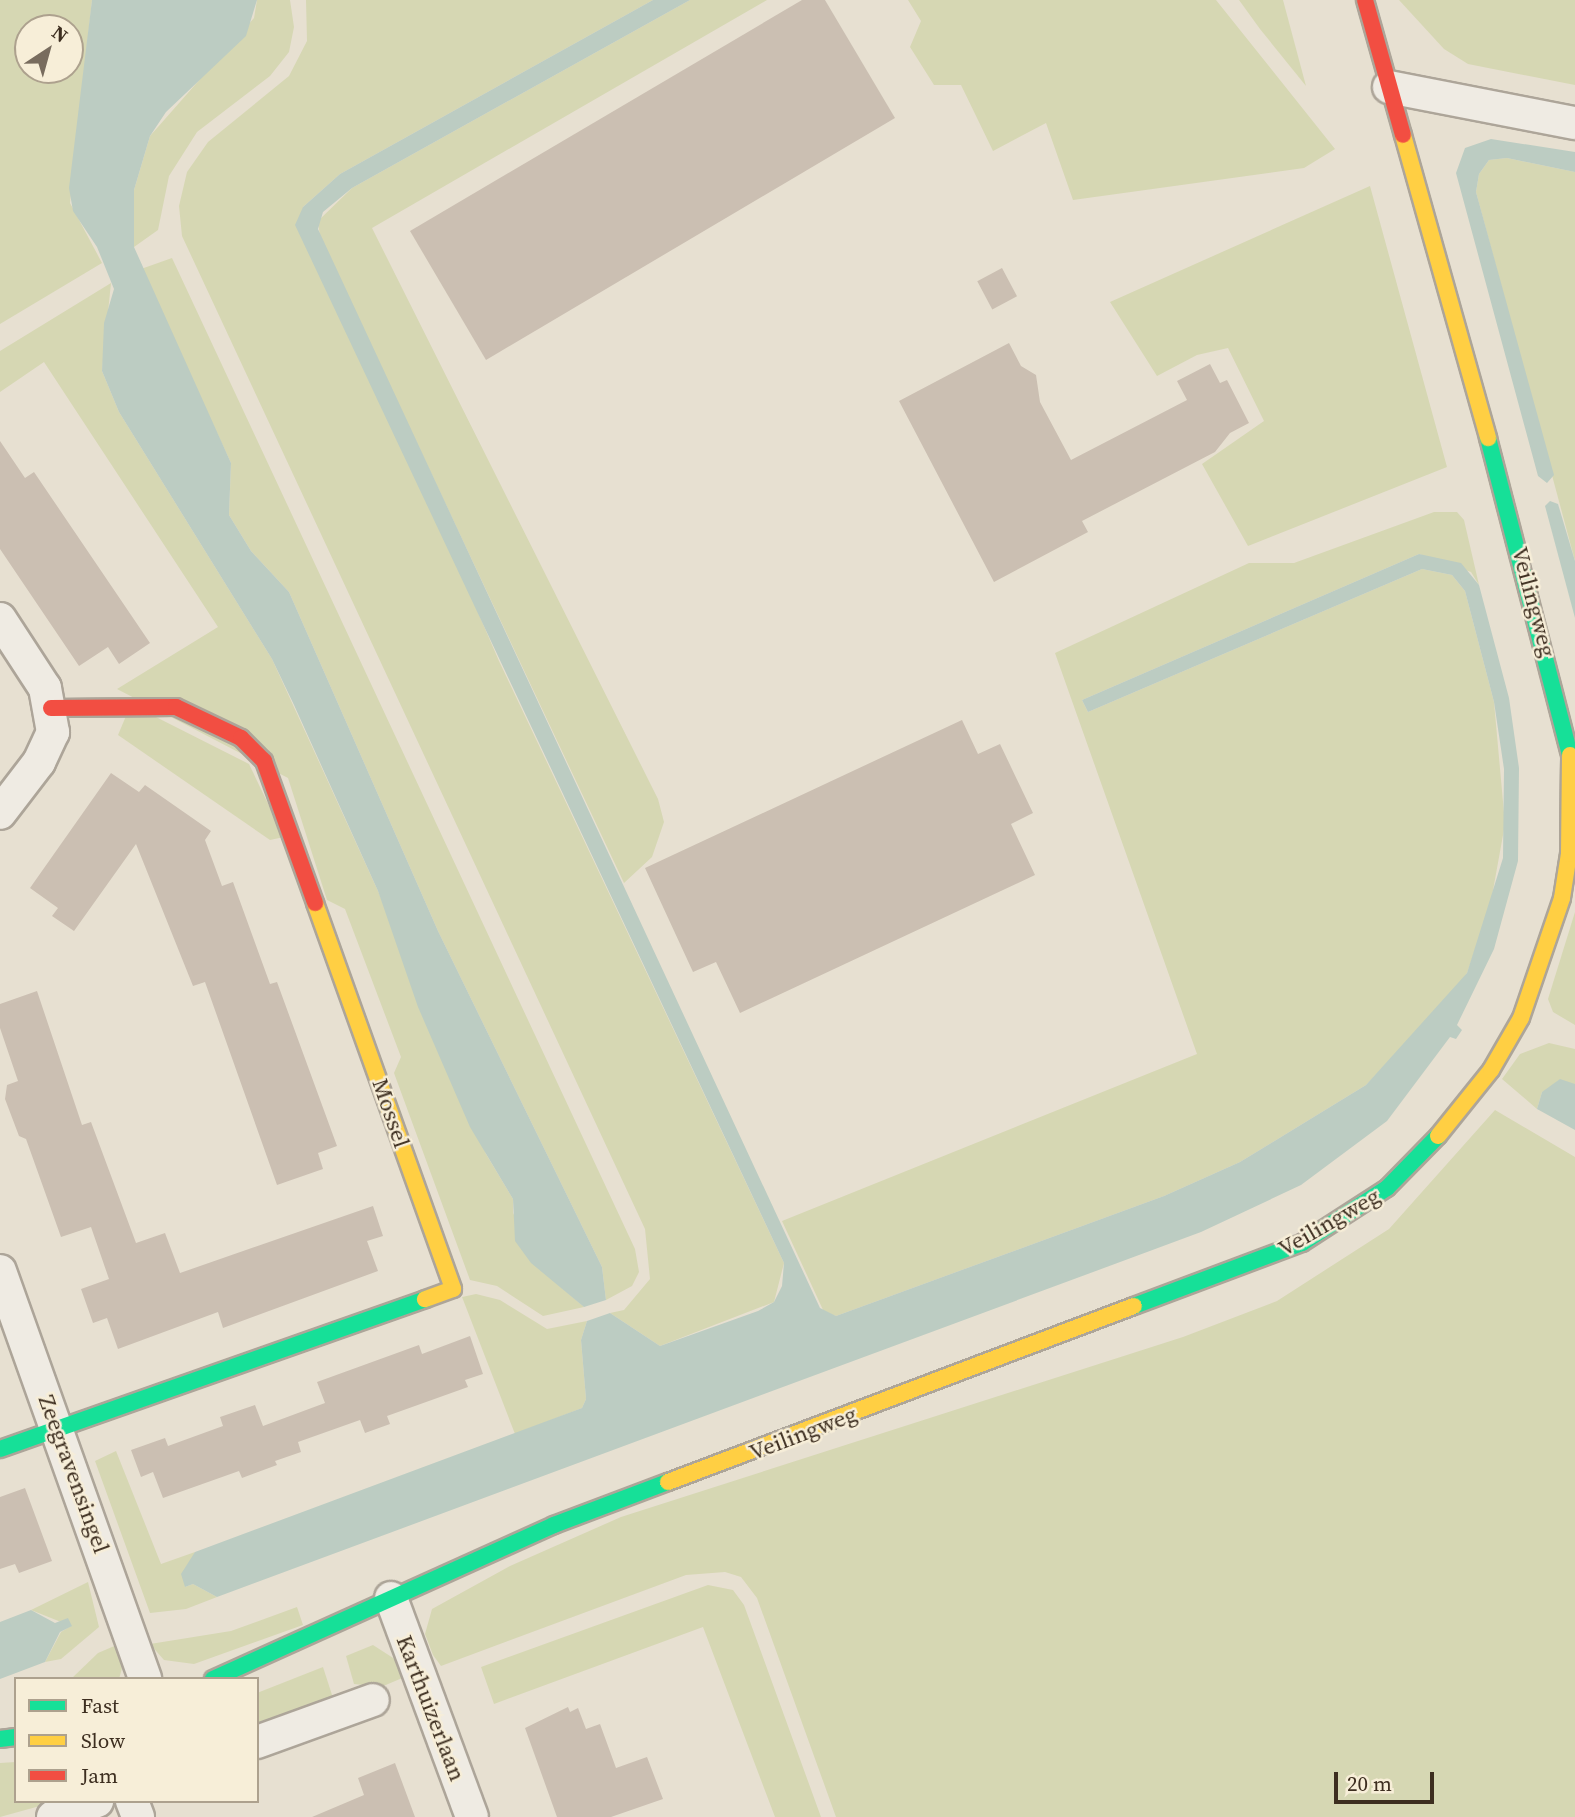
<!DOCTYPE html>
<html>
<head>
<meta charset="utf-8">
<style>
  body { margin:0 }
  #map { position:relative; width:1575px; height:1817px; overflow:hidden; background:#e7e0d1; font-family:"Source Serif 4",serif }
  div>[style] { position:absolute }
  .green>* { inset:0; background:#d6d7b3 }
  .water>* { inset:0; background:#bcccc2 }
  .building>* { inset:0; background:#cbbfb2; transform-origin:0 0 }
  .roads { filter:drop-shadow(2px 0 #ada599) drop-shadow(-2px 0 #ada599) drop-shadow(0 2px #ada599) drop-shadow(0 -2px #ada599) }
  .street>* { height:32px; margin:-16px; padding:0 16px; transform-origin:16px; border-radius:16px; background:#efebe3 }
  .fast>* { height:16px; margin:-8px; padding:0 8px; transform-origin:8px; border-radius:8px; background:#16e098 }
  .slow>* { height:16px; margin:-8px; padding:0 8px; transform-origin:8px; border-radius:8px; background:#ffcf43 }
  .jam>* { height:16px; margin:-8px; padding:0 8px; transform-origin:8px; border-radius:8px; background:#f24e42 }
  span { translate:-50% -50%; white-space:nowrap; text-align:center; line-height:1.15; -webkit-text-stroke:5px #f7eed8; paint-order:stroke }
  .street-label { font-size:23px; color:#3d2e20 }
  .legend { position:absolute; left:14px; top:1677px; width:245px; height:126px; box-sizing:border-box; background:#f7eed8; border:2px solid #ada18e; margin:0; padding:9px 12px; list-style:none; font-size:21px; color:#3d2e20 }
  .legend li { display:flex; align-items:center; gap:14px; height:35px }
  .legend b { width:35px; border:2px solid #ada18e }
  .north { position:absolute; left:14px; top:14px; width:70px; height:70px; box-sizing:border-box; background:#f7eed8; border:2px solid #ada18e; border-radius:50%; rotate:36deg; font-size:19px; font-weight:700; line-height:28px; text-align:center; color:#3d2e20 }
  .north::after { content:''; display:block; margin:auto; width:24px; height:32px; background:#786c5e; clip-path:polygon(50% 0,100% 100%,50% 72%,0 100%) }
  .scale { position:absolute; left:1334px; top:1772px; width:100px; height:32px; box-sizing:border-box; border:4px solid #3d2e20; border-top:0; padding-left:9px; font-size:21px; line-height:24px; white-space:nowrap; color:#3d2e20; -webkit-text-stroke:5px #f7eed8; paint-order:stroke }
</style>
</head>
<body>
<div id="map">
  <div class="green">
    <i style="clip-path:polygon(evenodd,0 0,92px 0,70px 203px,102px 263px,0 324px,0 0,28px 28px,70px 28px,70px 70px,28px 70px,28px 28px)"></i>
    <i style="clip-path:polygon(257px 0,290px 0,294px 27px,289px 52px,270px 76px,197px 132px,169px 176px,158px 230px,134px 247px,134px 190px,150px 136px,254px 18px)"></i>
    <i style="clip-path:polygon(306px 0,653px 0,340px 174px,303px 207px,499px 661px,784px 1263px,774px 1302px,660px 1346px,610px 1313px,624px 1310px,650px 1279px,645px 1229px,182px 236px,179px 206px,187px 172px,208px 142px,289px 76px,307px 41px)"></i>
    <i style="clip-path:polygon(690px 0,767px 0,372px 228px,658px 799px,664px 822px,652px 857px,624px 883px,320px 237px,318px 221px,352px 188px)"></i>
    <i style="clip-path:polygon(908px 0,1216px 0,1335px 149px,1304px 168px,1073px 200px,1046px 123px,993px 151px,961px 85px,934px 85px,910px 47px,921px 21px)"></i>
    <i style="clip-path:polygon(1239px 0,1283px 0,1306px 86px,1260px 29px)"></i>
    <i style="clip-path:polygon(1399px 0,1575px 0,1575px 85px,1468px 64px,1444px 49px)"></i>
    <i style="clip-path:polygon(1507px 158px,1575px 172px,1575px 561px,1476px 192px,1479px 174px,1489px 160px)"></i>
    <i style="clip-path:polygon(1370px 186px,1447px 467px,1248px 546px,1202px 464px,1264px 421px,1228px 348px,1197px 355px,1157px 376px,1110px 302px)"></i>
    <i style="clip-path:polygon(172px 258px,635px 1249px,639px 1272px,632px 1286px,606px 1300px,602px 1267px,438px 931px,289px 592px,251px 551px,229px 515px,231px 463px,141px 269px)"></i>
    <i style="clip-path:polygon(111px 283px,102px 371px,119px 412px,272px 659px,378px 891px,486px 1154px,513px 1199px,513px 1213px,547px 1275px,584px 1307px,543px 1316px,497px 1286px,470px 1280px,394px 1073px,401px 1057px,345px 909px,327px 900px,288px 778px,117px 689px,218px 627px,44px 362px,0 392px,0 351px)"></i>
    <i style="clip-path:polygon(1434px 512px,1457px 512px,1464px 520px,1479px 585px,1471px 572px,1419px 554px,1082px 700px,1088px 712px,1422px 569px,1452px 575px,1465px 591px,1494px 702px,1505px 824px,1490px 907px,1467px 973px,1454px 993px,1366px 1085px,1240px 1162px,1164px 1196px,836px 1316px,824px 1312px,782px 1221px,1197px 1054px,1055px 653px,1249px 563px,1294px 563px)"></i>
    <i style="clip-path:polygon(150px 714px,249px 764px,284px 837px,270px 840px,118px 735px,126px 716px)"></i>
    <i style="clip-path:polygon(1575px 912px,1575px 1025px,1553px 1012px,1548px 999px)"></i>
    <i style="clip-path:polygon(1549px 1043px,1575px 1049px,1575px 1084px,1542px 1092px,1537px 1109px,1502px 1079px,1520px 1054px)"></i>
    <i style="clip-path:polygon(1495px 1110px,1575px 1157px,1575px 1817px,836px 1817px,757px 1598px,741px 1577px,725px 1572px,686px 1575px,441px 1666px,433px 1655px,425px 1634px,432px 1609px,510px 1566px,621px 1517px,1183px 1337px,1277px 1301px,1389px 1229px)"></i>
    <i style="clip-path:polygon(476px 1294px,500px 1300px,547px 1329px,587px 1321px,581px 1340px,586px 1399px,582px 1408px,515px 1434px,462px 1297px)"></i>
    <i style="clip-path:polygon(116px 1451px,161px 1564px,195px 1552px,185px 1587px,193px 1584px,217px 1597px,186px 1609px,150px 1613px,95px 1461px)"></i>
    <i style="clip-path:polygon(88px 1582px,99px 1627px,61px 1659px,45px 1662px,61px 1632px,71px 1626px,31px 1610px)"></i>
    <i style="clip-path:polygon(708px 1585px,733px 1590px,744px 1605px,821px 1817px,775px 1817px,703px 1627px,494px 1704px,481px 1667px)"></i>
    <i style="clip-path:polygon(297px 1607px,303px 1625px,194px 1664px,164px 1660px,150px 1644px,231px 1631px)"></i>
    <i style="clip-path:polygon(119px 1644px,124px 1661px,119px 1679px,71px 1679px,98px 1653px)"></i>
    <i style="clip-path:polygon(373px 1645px,404px 1665px,407px 1676px,381px 1687px,354px 1684px,346px 1656px)"></i>
    <i style="clip-path:polygon(323px 1667px,333px 1698px,257px 1727px,257px 1693px)"></i>
    <i style="clip-path:polygon(16px 1762px,16px 1801px,58px 1801px,0 1817px,0 1763px)"></i>
  </div>
  <div class="water">
    <i style="clip-path:polygon(92px 0,257px 0,246px 36px,166px 112px,150px 136px,134px 190px,134px 247px,231px 463px,229px 515px,251px 551px,289px 592px,438px 931px,602px 1267px,606px 1300px,584px 1307px,531px 1263px,515px 1241px,513px 1199px,470px 1127px,418px 1007px,378px 891px,294px 705px,272px 659px,119px 412px,102px 371px,104px 323px,114px 289px,97px 247px,73px 211px,69px 188px)"></i>
    <i style="clip-path:polygon(653px 0,690px 0,352px 188px,323px 212px,318px 229px,820px 1308px,836px 1316px,1164px 1196px,1240px 1162px,1366px 1085px,1467px 973px,1503px 858px,1504px 769px,1494px 702px,1465px 591px,1452px 575px,1422px 569px,1088px 712px,1082px 700px,1419px 554px,1461px 563px,1479px 585px,1509px 698px,1519px 768px,1518px 861px,1494px 949px,1457px 1025px,1462px 1030px,1456px 1039px,1450px 1037px,1387px 1121px,1301px 1185px,1201px 1232px,217px 1597px,193px 1584px,185px 1587px,181px 1574px,195px 1552px,582px 1408px,586px 1399px,581px 1340px,587px 1321px,610px 1313px,660px 1346px,758px 1311px,774px 1302px,782px 1286px,784px 1263px,295px 225px,303px 207px,340px 174px)"></i>
    <i style="clip-path:polygon(1491px 139px,1575px 152px,1575px 172px,1507px 158px,1489px 160px,1479px 174px,1476px 192px,1554px 475px,1547px 483px,1538px 476px,1456px 173px,1465px 148px)"></i>
    <i style="clip-path:polygon(1550px 501px,1558px 504px,1575px 561px,1575px 618px,1545px 506px)"></i>
    <i style="clip-path:polygon(1560px 1079px,1575px 1084px,1575px 1130px,1537px 1109px,1542px 1092px)"></i>
    <i style="clip-path:polygon(31px 1610px,55px 1623px,68px 1618px,72px 1626px,60px 1632px,45px 1662px,0 1679px,0 1622px)"></i>
  </div>
  <div class="building">
    <i style="clip-path:polygon(802px 0,825px 0,895px 118px,486px 360px,410px 231px)"></i>
    <i style="left:1002px;top:268px;width:32px;height:28px;rotate:62deg"></i>
    <i style="clip-path:polygon(1009px 343px,1021px 366px,1036px 375px,1040px 402px,1071px 460px,1187px 400px,1177px 381px,1210px 364px,1220px 383px,1227px 380px,1249px 423px,1230px 433px,1215px 452px,1082px 521px,1088px 532px,994px 582px,899px 401px)"></i>
    <i style="clip-path:polygon(0 441px,25px 478px,34px 472px,150px 643px,119px 664px,108px 647px,79px 666px,0 549px)"></i>
    <i style="clip-path:polygon(962px 720px,978px 754px,1000px 744px,1033px 813px,1011px 824px,1035px 875px,740px 1013px,716px 962px,693px 972px,645px 868px)"></i>
    <i style="clip-path:polygon(111px 773px,139px 792px,145px 785px,211px 831px,205px 840px,222px 886px,233px 882px,270px 984px,277px 982px,337px 1146px,318px 1153px,323px 1169px,277px 1185px,205px 982px,193px 986px,136px 844px,74px 931px,52px 916px,58px 908px,30px 888px)"></i>
    <i style="clip-path:polygon(37px 991px,82px 1125px,91px 1122px,136px 1243px,165px 1233px,180px 1273px,373px 1206px,383px 1236px,367px 1241px,378px 1271px,223px 1328px,218px 1312px,118px 1349px,107px 1318px,93px 1323px,81px 1289px,109px 1279px,91px 1227px,61px 1237px,26px 1139px,19px 1136px,5px 1099px,7px 1085px,18px 1081px,0 1028px,0 1004px)"></i>
    <i style="clip-path:polygon(470px 1336px,483px 1374px,465px 1380px,468px 1387px,387px 1416px,390px 1424px,365px 1433px,360px 1420px,298px 1442px,301px 1452px,275px 1461px,277px 1465px,242px 1478px,239px 1471px,163px 1498px,153px 1472px,141px 1477px,131px 1450px,165px 1438px,168px 1446px,223px 1426px,220px 1417px,255px 1405px,263px 1426px,325px 1403px,317px 1382px,419px 1345px,422px 1354px)"></i>
    <i style="clip-path:polygon(25px 1488px,52px 1561px,19px 1573px,15px 1564px,0 1569px,0 1497px)"></i>
    <i style="clip-path:polygon(568px 1707px,570px 1712px,578px 1708px,586px 1729px,600px 1724px,616px 1768px,647px 1757px,663px 1799px,611px 1817px,557px 1817px,525px 1728px)"></i>
    <i style="clip-path:polygon(395px 1763px,415px 1817px,312px 1817px,364px 1795px,358px 1778px)"></i>
  </div>
  <div class="roads">
    <div class="street">
      <i style="left:1389px;top:87px;width:189px;rotate:11deg"></i>
      <i style="left:0;top:619px;width:82px;rotate:56.9deg"></i>
      <i style="left:45px;top:688px;width:45px;rotate:79.7deg"></i>
      <i style="left:53px;top:732px;width:33px;rotate:115deg"></i>
      <i style="left:39px;top:762px;width:64px;rotate:127.4deg"></i>
      <i style="left:0;top:1271px;width:433px;rotate:70.4deg"></i>
      <i style="left:391px;top:1598px;width:233px;rotate:69.7deg"></i>
      <i style="left:257px;top:1742px;width:123px;rotate:-19.9deg"></i>
      <i style="left:132px;top:1801px;width:17px;rotate:69deg"></i>
      <i style="left:53px;top:1817px;width:47px;rotate:-20deg"></i>
    </div>
    <div class="fast">
      <i style="left:1488px;top:438px;width:327px;rotate:75.5deg"></i>
      <i style="left:1134px;top:1306px;width:179px;rotate:-20.6deg"></i>
      <i style="left:1302px;top:1243px;width:101px;rotate:-32.9deg"></i>
      <i style="left:1387px;top:1188px;width:73px;rotate:-45.6deg"></i>
      <i style="left:0;top:1449px;width:451px;rotate:-19.4deg"></i>
      <i style="left:213px;top:1679px;width:374px;rotate:-24.3deg"></i>
      <i style="left:554px;top:1525px;width:122px;rotate:-20.7deg"></i>
      <i style="left:0;top:1739px;width:16px;rotate:-7deg"></i>
    </div>
    <div class="slow">
      <i style="left:1403px;top:135px;width:315px;rotate:74.3deg"></i>
      <i style="left:315px;top:903px;width:410px;rotate:70.3deg"></i>
      <i style="left:453px;top:1289px;width:30px;rotate:160deg"></i>
      <i style="left:1438px;top:1136px;width:85px;rotate:-51.2deg"></i>
      <i style="left:1491px;top:1070px;width:60px;rotate:-60deg"></i>
      <i style="left:1521px;top:1018px;width:127px;rotate:-71.1deg"></i>
      <i style="left:1562px;top:898px;width:45px;rotate:-81deg"></i>
      <i style="left:1569px;top:854px;width:99px;rotate:-89.4deg"></i>
      <i style="left:668px;top:1482px;width:498px;rotate:-20.7deg"></i>
    </div>
    <div class="jam">
      <i style="left:1365px;top:0;width:140px;rotate:74.3deg"></i>
      <i style="left:51px;top:708px;width:125px;rotate:-0.5deg"></i>
      <i style="left:176px;top:707px;width:72px;rotate:25.5deg"></i>
      <i style="left:241px;top:738px;width:33px;rotate:45deg"></i>
      <i style="left:264px;top:761px;width:151px;rotate:70.2deg"></i>
    </div>
  </div>
  <div class="street-label">
    <span style="left:1534px;top:602px;rotate:75deg">Veilingweg</span>
    <span style="left:391px;top:1113px;rotate:71deg">Mossel</span>
    <span style="left:1329px;top:1222px;rotate:-30deg">Veilingweg</span>
    <span style="left:803px;top:1433px;rotate:-21deg">Veilingweg</span>
    <span style="left:74px;top:1474px;rotate:70deg">Zeegravensingel</span>
    <span style="left:431px;top:1708px;rotate:69deg">Karthuizerlaan</span>
  </div>
  <ul class="legend">
  <li><b style="height:9px;background:#16e098"></b>Fast</li>
  <li><b style="height:9px;background:#ffcf43"></b>Slow</li>
  <li><b style="height:9px;background:#f24e42"></b>Jam</li>
  </ul>
  <div class="north">N</div>
  <div class="scale">20 m</div>
</div>
</body>
</html>
